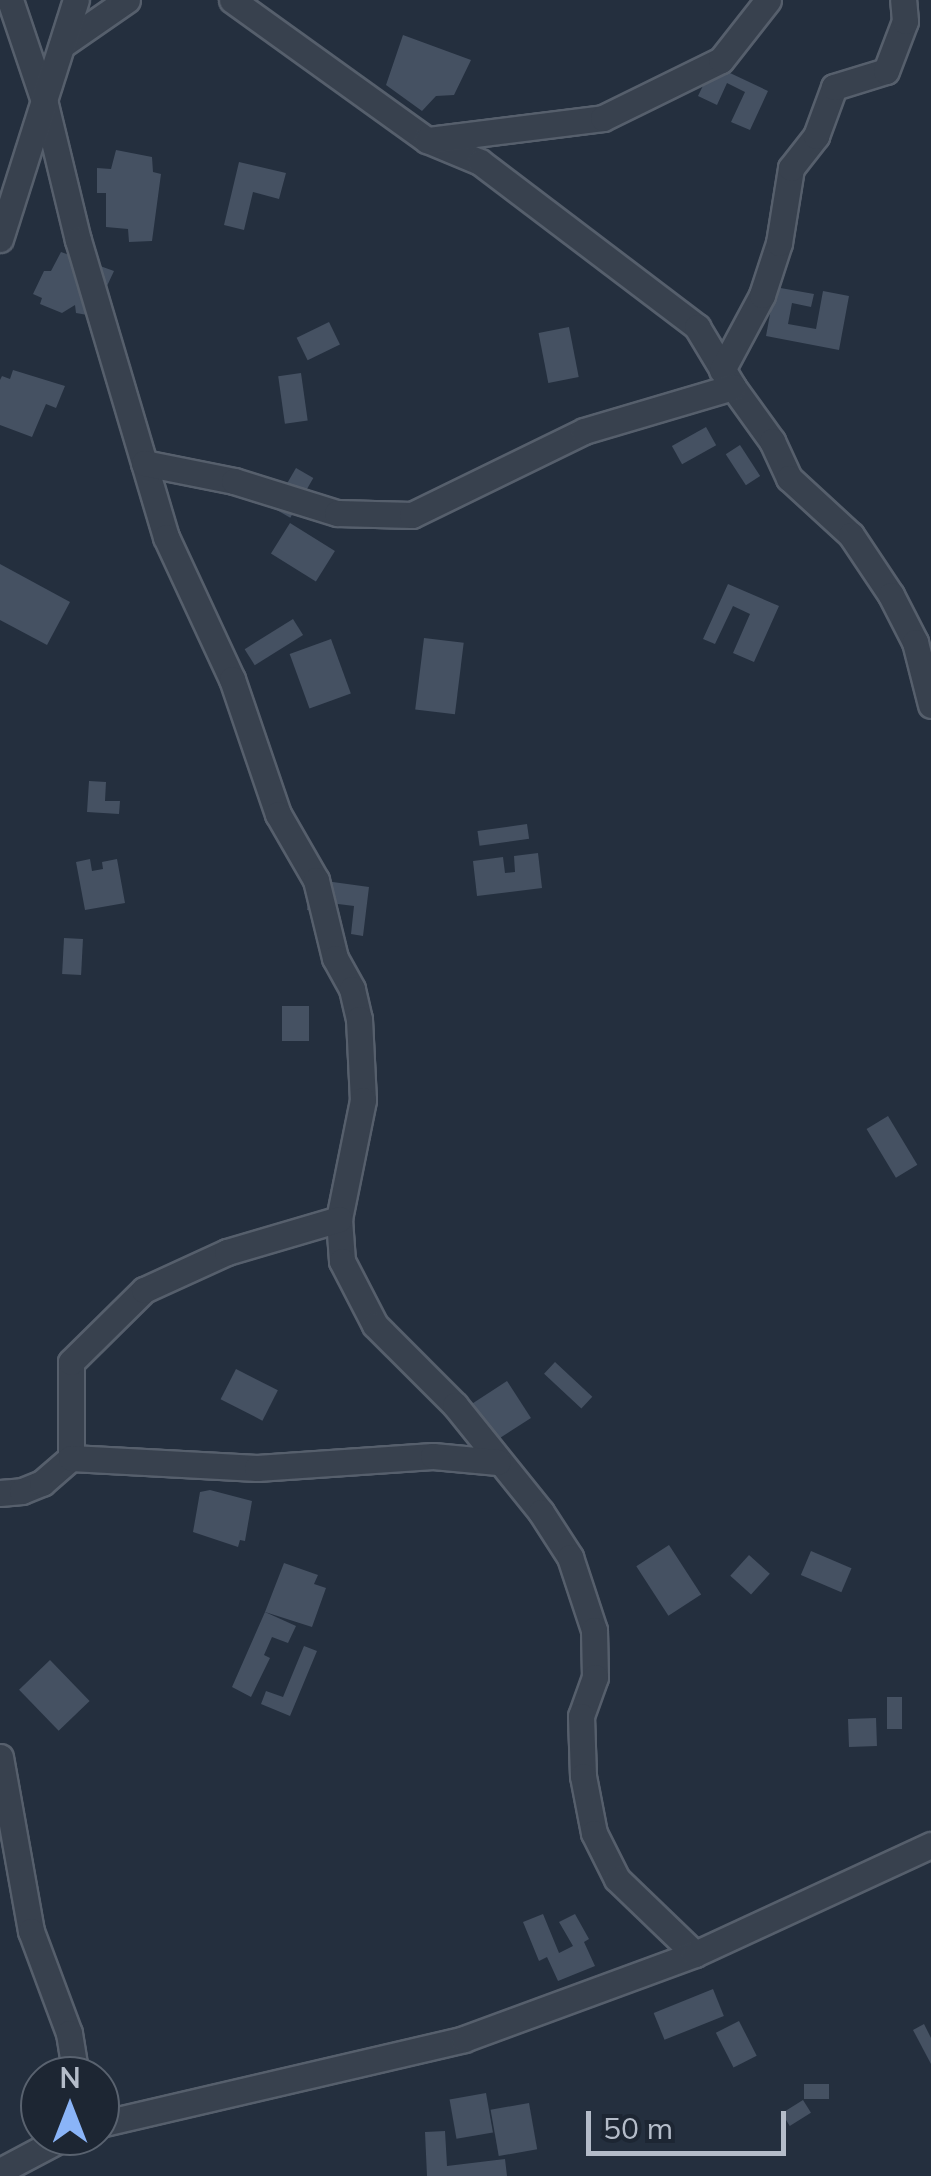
<!DOCTYPE html>
<html>
<head>
<meta charset="utf-8">
<style>
  body { margin:0 }
  #map { position:relative; width:931px; height:2176px; overflow:hidden; background:#242f3e; font-family:Mulish,sans-serif }
  div>[style] { position:absolute }
  .building>* { inset:0; background:#455162; transform-origin:0 0 }
  .roads { filter:drop-shadow(2px 0 #565f6c) drop-shadow(-2px 0 #565f6c) drop-shadow(0 2px #565f6c) drop-shadow(0 -2px #565f6c) }
  .street>* { height:25px; margin:-12.5px; padding:0 12.5px; transform-origin:12.5px; border-radius:12.5px; background:#38414e }
  span { translate:-50% -50%; white-space:nowrap; text-align:center; line-height:1.15; -webkit-text-stroke:9px #1d2633; paint-order:stroke }
  .north { position:absolute; left:20px; top:2056px; width:100px; height:100px; box-sizing:border-box; background:#1d2633; border:2px solid #59626f; border-radius:50%; rotate:0deg; font-size:28px; font-weight:700; line-height:40px; text-align:center; color:#b4bcc9 }
  .north::after { content:''; display:block; margin:auto; width:35px; height:45px; background:#8ab4f8; clip-path:polygon(50% 0,100% 100%,50% 72%,0 100%) }
  .scale { position:absolute; left:586px; top:2111px; width:200px; height:45px; box-sizing:border-box; border:5px solid #b4bcc9; border-top:0; padding-left:12px; font-size:30px; line-height:35px; white-space:nowrap; color:#b4bcc9; -webkit-text-stroke:8px #1d2633; paint-order:stroke }
</style>
</head>
<body>
<div id="map">
  <div class="building">
    <i style="clip-path:polygon(403px 35px,471px 60px,454px 95px,436px 96px,422px 111px,386px 85px)"></i>
    <i style="clip-path:polygon(713px 65px,768px 91px,750px 130px,731px 122px,745px 92px,727px 83px,717px 105px,698px 96px)"></i>
    <i style="clip-path:polygon(116px 150px,152px 157px,153px 172px,161px 174px,152px 241px,129px 242px,128px 229px,106px 227px,106px 193px,97px 193px,97px 168px,111px 169px)"></i>
    <i style="clip-path:polygon(239px 162px,286px 173px,279px 199px,253px 192px,244px 230px,224px 225px)"></i>
    <i style="clip-path:polygon(61px 252px,114px 271px,93px 316px,76px 313px,75px 305px,62px 313px,40px 304px,42px 298px,33px 294px,44px 271px,51px 271px)"></i>
    <i style="clip-path:polygon(775px 287px,814px 294px,811px 307px,792px 303px,788px 324px,816px 329px,823px 291px,849px 296px,839px 350px,766px 336px)"></i>
    <i style="left:329px;top:322px;width:25px;height:36px;rotate:64deg"></i>
    <i style="left:569px;top:327px;width:51px;height:31px;rotate:79deg"></i>
    <i style="clip-path:polygon(13px 370px,65px 386px,56px 408px,46px 404px,32px 437px,0 425px,0 380px,2px 376px,10px 379px)"></i>
    <i style="left:301px;top:373px;width:48px;height:23px;rotate:82deg"></i>
    <i style="left:706px;top:427px;width:21px;height:39px;rotate:61deg"></i>
    <i style="left:740px;top:445px;width:37px;height:17px;rotate:57deg"></i>
    <i style="left:296px;top:468px;width:20px;height:46px;rotate:30deg"></i>
    <i style="left:290px;top:523px;width:53px;height:36px;rotate:32deg"></i>
    <i style="clip-path:polygon(0 564px,70px 602px,47px 645px,0 620px)"></i>
    <i style="clip-path:polygon(728px 584px,779px 606px,754px 662px,733px 653px,750px 614px,733px 606px,715px 644px,703px 639px)"></i>
    <i style="left:293px;top:619px;width:19px;height:57px;rotate:58deg"></i>
    <i style="left:424px;top:638px;width:40px;height:72px;rotate:7deg"></i>
    <i style="left:331px;top:639px;width:58px;height:44px;rotate:70deg"></i>
    <i style="clip-path:polygon(89px 781px,106px 782px,105px 801px,120px 801px,119px 814px,87px 812px)"></i>
    <i style="left:527px;top:824px;width:15px;height:50px;rotate:82deg"></i>
    <i style="clip-path:polygon(538px 853px,542px 888px,477px 896px,473px 861px,503px 857px,505px 873px,515px 872px,514px 856px)"></i>
    <i style="clip-path:polygon(90px 859px,92px 871px,103px 869px,102px 862px,117px 859px,125px 903px,85px 910px,76px 862px)"></i>
    <i style="clip-path:polygon(311px 879px,369px 887px,363px 936px,351px 934px,354px 906px,322px 902px,320px 911px,307px 910px)"></i>
    <i style="left:64px;top:938px;width:19px;height:36px;rotate:3deg"></i>
    <i style="left:282px;top:1006px;width:27px;height:35px"></i>
    <i style="left:888px;top:1116px;width:57px;height:25px;rotate:59deg"></i>
    <i style="left:555px;top:1362px;width:51px;height:16px;rotate:43deg"></i>
    <i style="left:236px;top:1369px;width:47px;height:34px;rotate:27deg"></i>
    <i style="left:507px;top:1381px;width:44px;height:49px;rotate:57deg"></i>
    <i style="clip-path:polygon(210px 1490px,252px 1501px,245px 1541px,240px 1540px,238px 1547px,193px 1532px,200px 1492px)"></i>
    <i style="left:669px;top:1545px;width:59px;height:39px;rotate:57deg"></i>
    <i style="left:811px;top:1551px;width:44px;height:26px;rotate:23deg"></i>
    <i style="left:749px;top:1555px;width:28px;height:28px;rotate:42deg"></i>
    <i style="clip-path:polygon(284px 1563px,318px 1575px,314px 1584px,326px 1588px,312px 1627px,265px 1612px)"></i>
    <i style="clip-path:polygon(265px 1612px,296px 1626px,288px 1643px,272px 1637px,264px 1655px,270px 1658px,251px 1697px,232px 1687px)"></i>
    <i style="clip-path:polygon(304px 1646px,317px 1651px,290px 1716px,261px 1704px,266px 1691px,283px 1697px)"></i>
    <i style="left:50px;top:1660px;width:57px;height:43px;rotate:46deg"></i>
    <i style="left:887px;top:1697px;width:15px;height:32px"></i>
    <i style="left:876px;top:1718px;width:28px;height:28px;rotate:88deg"></i>
    <i style="clip-path:polygon(543px 1914px,559px 1953px,573px 1946px,559px 1922px,575px 1914px,589px 1939px,584px 1942px,595px 1966px,558px 1981px,547px 1957px,539px 1961px,523px 1922px)"></i>
    <i style="left:713px;top:1989px;width:29px;height:64px;rotate:68deg"></i>
    <i style="left:739px;top:2021px;width:39px;height:26px;rotate:63deg"></i>
    <i style="clip-path:polygon(924px 2024px,931px 2038px,931px 2064px,913px 2030px)"></i>
    <i style="left:804px;top:2084px;width:25px;height:15px"></i>
    <i style="left:486px;top:2093px;width:40px;height:37px;rotate:80deg"></i>
    <i style="left:803px;top:2100px;width:15px;height:25px;rotate:58deg"></i>
    <i style="left:529px;top:2103px;width:47px;height:39px;rotate:80deg"></i>
    <i style="clip-path:polygon(445px 2131px,447px 2166px,505px 2159px,507px 2176px,427px 2176px,425px 2132px)"></i>
  </div>
  <div class="roads">
    <div class="street">
      <i style="left:10px;top:0;width:110px;rotate:71.4deg"></i>
      <i style="left:45px;top:104px;width:140px;rotate:76.4deg"></i>
      <i style="left:78px;top:240px;width:310px;rotate:73.5deg"></i>
      <i style="left:166px;top:537px;width:157px;rotate:65.1deg"></i>
      <i style="left:232px;top:679px;width:143px;rotate:71.2deg"></i>
      <i style="left:278px;top:814px;width:76px;rotate:60.1deg"></i>
      <i style="left:316px;top:880px;width:80px;rotate:76.3deg"></i>
      <i style="left:335px;top:958px;width:35px;rotate:61deg"></i>
      <i style="left:352px;top:989px;width:31px;rotate:77deg"></i>
      <i style="left:359px;top:1019px;width:81px;rotate:87.2deg"></i>
      <i style="left:363px;top:1100px;width:121px;rotate:101.4deg"></i>
      <i style="left:339px;top:1219px;width:42px;rotate:85.9deg"></i>
      <i style="left:342px;top:1261px;width:72px;rotate:62.7deg"></i>
      <i style="left:375px;top:1325px;width:113px;rotate:45deg"></i>
      <i style="left:455px;top:1405px;width:137px;rotate:51.2deg"></i>
      <i style="left:541px;top:1512px;width:54px;rotate:57.2deg"></i>
      <i style="left:570px;top:1557px;width:77px;rotate:71.8deg"></i>
      <i style="left:594px;top:1630px;width:47px;rotate:88.8deg"></i>
      <i style="left:595px;top:1677px;width:41px;rotate:109.7deg"></i>
      <i style="left:581px;top:1716px;width:60px;rotate:88.1deg"></i>
      <i style="left:583px;top:1776px;width:58px;rotate:79.1deg"></i>
      <i style="left:594px;top:1833px;width:51px;rotate:63.4deg"></i>
      <i style="left:617px;top:1879px;width:108px;rotate:43.9deg"></i>
      <i style="left:232px;top:0;width:240px;rotate:35.7deg"></i>
      <i style="left:427px;top:140px;width:57px;rotate:22.5deg"></i>
      <i style="left:480px;top:162px;width:273px;rotate:37.2deg"></i>
      <i style="left:697px;top:327px;width:70px;rotate:59deg"></i>
      <i style="left:733px;top:387px;width:67px;rotate:54.2deg"></i>
      <i style="left:772px;top:441px;width:41px;rotate:65.3deg"></i>
      <i style="left:789px;top:478px;width:84px;rotate:42.6deg"></i>
      <i style="left:851px;top:535px;width:72px;rotate:56.3deg"></i>
      <i style="left:891px;top:595px;width:53px;rotate:62.9deg"></i>
      <i style="left:915px;top:642px;width:65px;rotate:75.7deg"></i>
      <i style="left:62px;top:45px;width:79px;rotate:-34.7deg"></i>
      <i style="left:427px;top:140px;width:177px;rotate:-7.1deg"></i>
      <i style="left:603px;top:118px;width:131px;rotate:-26.2deg"></i>
      <i style="left:721px;top:60px;width:76px;rotate:-51.9deg"></i>
      <i style="left:0;top:239px;width:251px;rotate:-72.4deg"></i>
      <i style="left:722px;top:370px;width:85px;rotate:-61.9deg"></i>
      <i style="left:762px;top:295px;width:55px;rotate:-71.9deg"></i>
      <i style="left:779px;top:243px;width:76px;rotate:-80.9deg"></i>
      <i style="left:791px;top:168px;width:41px;rotate:-52deg"></i>
      <i style="left:816px;top:136px;width:52px;rotate:-69.8deg"></i>
      <i style="left:834px;top:87px;width:54px;rotate:-17.1deg"></i>
      <i style="left:886px;top:71px;width:53px;rotate:-69.2deg"></i>
      <i style="left:905px;top:21px;width:21px;rotate:-95deg"></i>
      <i style="left:144px;top:463px;width:92px;rotate:11.3deg"></i>
      <i style="left:234px;top:481px;width:108px;rotate:17.3deg"></i>
      <i style="left:337px;top:513px;width:75px;rotate:1.5deg"></i>
      <i style="left:412px;top:515px;width:191px;rotate:-26deg"></i>
      <i style="left:584px;top:431px;width:155px;rotate:-16.5deg"></i>
      <i style="left:71px;top:1458px;width:96px;rotate:-90deg"></i>
      <i style="left:71px;top:1362px;width:103px;rotate:-44.6deg"></i>
      <i style="left:144px;top:1290px;width:91px;rotate:-24.6deg"></i>
      <i style="left:227px;top:1252px;width:117px;rotate:-16.4deg"></i>
      <i style="left:0;top:1493px;width:22px;rotate:-5deg"></i>
      <i style="left:22px;top:1491px;width:22px;rotate:-22deg"></i>
      <i style="left:42px;top:1483px;width:38px;rotate:-41deg"></i>
      <i style="left:71px;top:1458px;width:186px;rotate:3.1deg"></i>
      <i style="left:257px;top:1468px;width:176px;rotate:-3.9deg"></i>
      <i style="left:433px;top:1456px;width:65px;rotate:5.3deg"></i>
      <i style="left:0;top:1757px;width:177px;rotate:79.9deg"></i>
      <i style="left:31px;top:1931px;width:109px;rotate:69.6deg"></i>
      <i style="left:69px;top:2033px;width:44px;rotate:80.8deg"></i>
      <i style="left:100px;top:2124px;width:374px;rotate:-13.1deg"></i>
      <i style="left:464px;top:2039px;width:246px;rotate:-20.2deg"></i>
      <i style="left:695px;top:1954px;width:260px;rotate:-24.8deg"></i>
      <i style="left:0;top:2171px;width:75px;rotate:-27.9deg"></i>
    </div>
  </div>
  <div class="north">N</div>
  <div class="scale">50 m</div>
</div>
</body>
</html>
